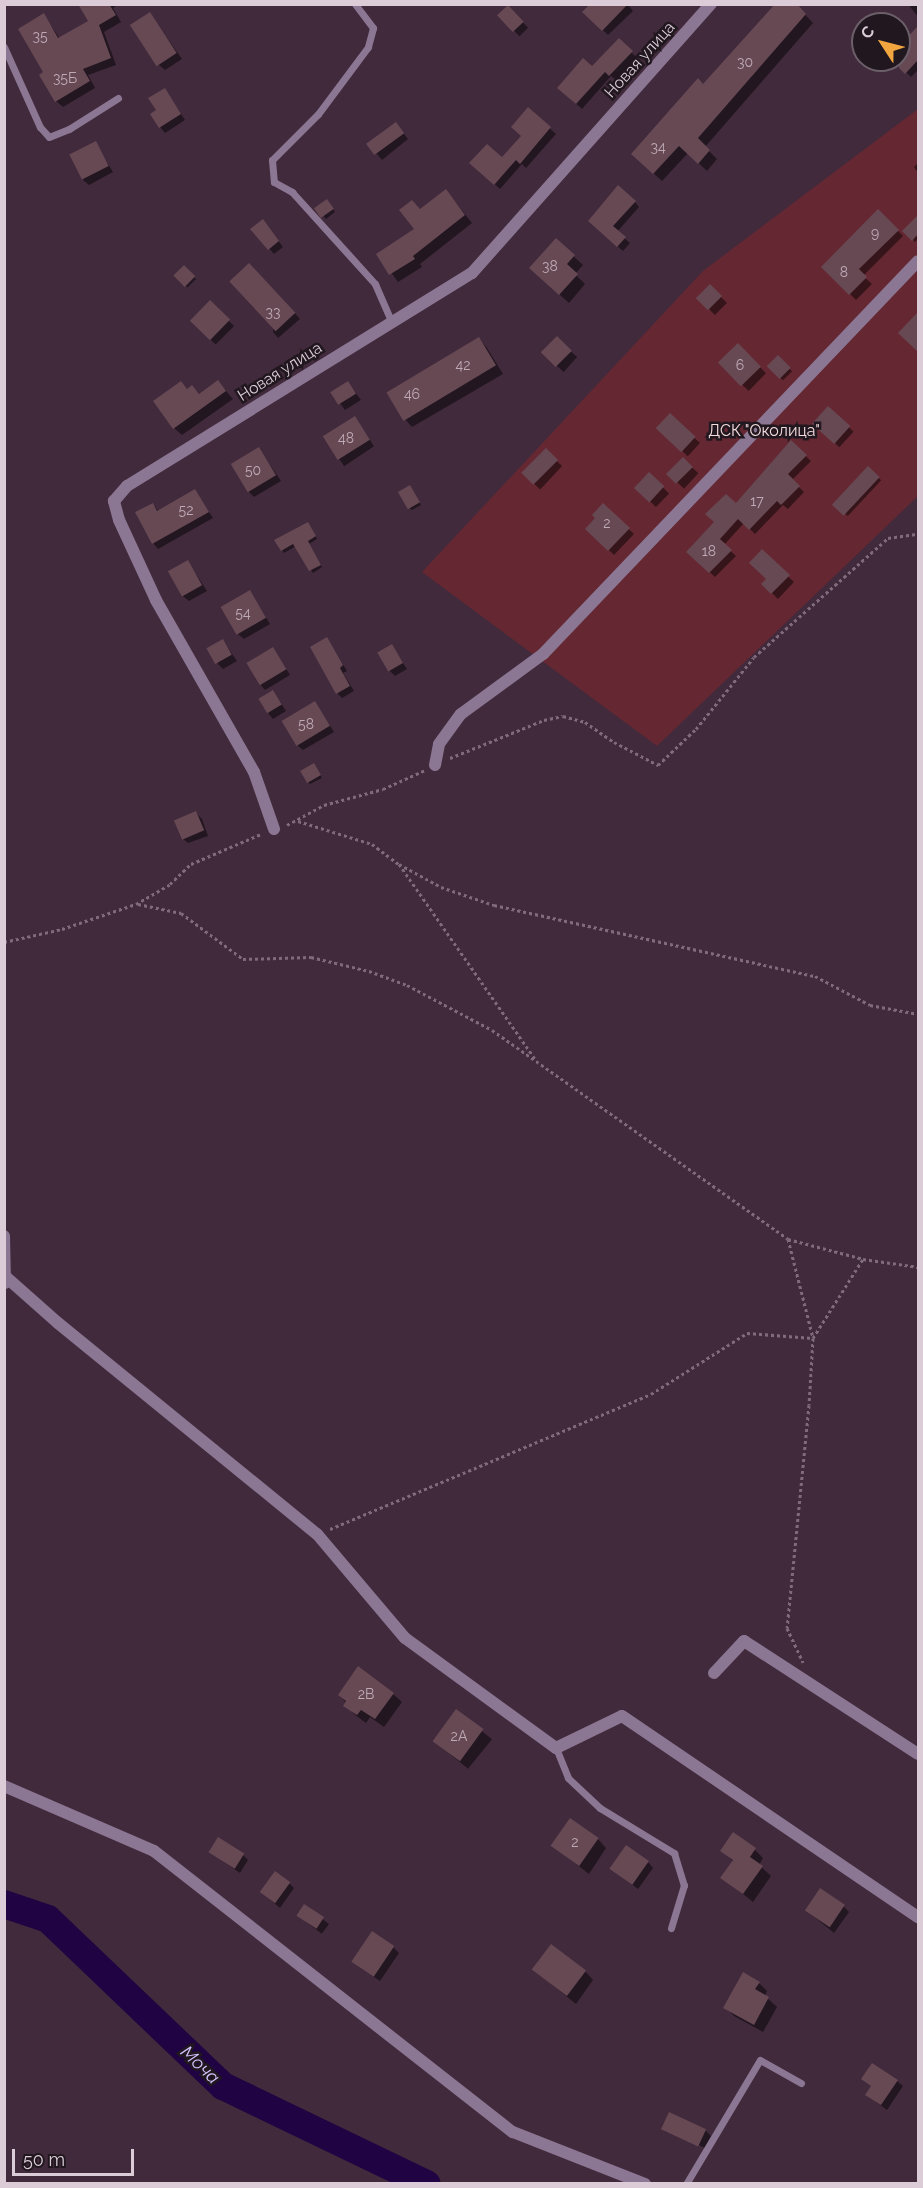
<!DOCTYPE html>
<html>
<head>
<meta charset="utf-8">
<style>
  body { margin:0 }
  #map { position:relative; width:923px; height:2188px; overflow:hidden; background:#412a3c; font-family:Raleway,sans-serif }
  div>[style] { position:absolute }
  .green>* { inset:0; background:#652832 }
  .shadow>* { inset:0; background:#0007; transform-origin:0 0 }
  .river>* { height:28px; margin:-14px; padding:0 14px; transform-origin:14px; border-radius:14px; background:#1f0342 }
  .building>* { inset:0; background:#674954; transform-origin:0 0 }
  .path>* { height:3px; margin-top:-1.5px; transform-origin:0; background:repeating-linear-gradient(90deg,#7f6b7b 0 3px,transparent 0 6px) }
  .lane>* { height:7px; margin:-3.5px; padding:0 3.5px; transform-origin:3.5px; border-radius:3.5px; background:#8b7793 }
  .street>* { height:12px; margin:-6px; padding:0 6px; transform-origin:6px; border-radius:6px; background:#8b7793 }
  span { translate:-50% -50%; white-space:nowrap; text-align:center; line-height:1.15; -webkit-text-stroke:5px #21171f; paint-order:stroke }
  .number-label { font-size:14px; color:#beabb6 }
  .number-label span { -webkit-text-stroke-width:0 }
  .street-label { font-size:16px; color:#dbccd7 }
  .park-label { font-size:16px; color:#f3dbdc }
  .water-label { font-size:18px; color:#d2c3fe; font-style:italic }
  .frame { position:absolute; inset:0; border:6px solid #dbccd7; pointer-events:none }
  .north { position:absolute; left:851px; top:12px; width:60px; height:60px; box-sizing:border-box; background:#21171f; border:2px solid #6b5f69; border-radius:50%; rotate:306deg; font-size:16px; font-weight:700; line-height:24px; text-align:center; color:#dbccd7 }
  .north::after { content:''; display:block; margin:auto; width:21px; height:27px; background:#f1a63f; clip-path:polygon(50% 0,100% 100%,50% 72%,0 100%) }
  .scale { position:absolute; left:12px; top:2149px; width:122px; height:27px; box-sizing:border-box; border:3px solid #dbccd7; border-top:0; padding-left:8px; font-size:18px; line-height:21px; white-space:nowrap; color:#dbccd7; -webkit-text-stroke:4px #21171f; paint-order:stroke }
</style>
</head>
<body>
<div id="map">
  <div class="green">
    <i style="clip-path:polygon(918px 109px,918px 496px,657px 746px,422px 572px,703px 271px)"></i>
  </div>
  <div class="shadow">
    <i style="clip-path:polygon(80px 4px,119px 4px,113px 8px,121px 22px,104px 32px,116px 65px,88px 75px,95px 88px,63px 107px,56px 101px,45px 73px,44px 15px,60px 39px,90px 22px)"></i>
    <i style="clip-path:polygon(627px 4px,633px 11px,608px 35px,584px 12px)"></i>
    <i style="clip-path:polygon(795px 4px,813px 23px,705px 147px,717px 159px,707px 171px,688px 153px,662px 181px,641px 162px,703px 86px)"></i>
    <i style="clip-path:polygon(908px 4px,918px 4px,918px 17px)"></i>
    <i style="left:508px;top:7px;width:29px;height:12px;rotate:46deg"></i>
    <i style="clip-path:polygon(150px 14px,182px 59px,165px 70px,159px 65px)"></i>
    <i style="clip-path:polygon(918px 29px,918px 70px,911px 77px,893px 60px,899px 60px,899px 48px)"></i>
    <i style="clip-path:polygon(619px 40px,637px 58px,616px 80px,611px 76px,582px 109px,564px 93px)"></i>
    <i style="clip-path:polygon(165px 90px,185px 120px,165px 133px,160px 127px,158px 110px)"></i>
    <i style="clip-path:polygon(528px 109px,556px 134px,526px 168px,522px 164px,500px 189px,477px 168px,502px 159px,523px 136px)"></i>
    <i style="clip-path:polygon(401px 130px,408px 139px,382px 160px,369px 145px)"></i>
    <i style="clip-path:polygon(95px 143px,113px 172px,89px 185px,83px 180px)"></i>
    <i style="clip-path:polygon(918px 163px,918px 173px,914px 167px)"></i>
    <i style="clip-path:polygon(453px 199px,472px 223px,420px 264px,422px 267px,398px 282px,378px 254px,416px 230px,420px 211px)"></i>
    <i style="clip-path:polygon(635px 202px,639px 207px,617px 232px,630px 243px,623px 251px,594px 226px)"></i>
    <i style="clip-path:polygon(329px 203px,335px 212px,326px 219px,316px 208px)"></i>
    <i style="clip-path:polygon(878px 211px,903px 236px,863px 276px,872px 284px,856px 300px,823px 267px)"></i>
    <i style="clip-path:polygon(914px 221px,918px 225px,918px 239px,915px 242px,904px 231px)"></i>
    <i style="clip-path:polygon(268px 227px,283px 247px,274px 254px,269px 248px)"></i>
    <i style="clip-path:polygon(556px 240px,583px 265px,575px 274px,585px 284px,569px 303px,540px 277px)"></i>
    <i style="left:184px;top:267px;width:17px;height:12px;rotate:45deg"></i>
    <i style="left:710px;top:286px;width:24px;height:17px;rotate:45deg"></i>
    <i style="clip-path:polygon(275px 291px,300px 319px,278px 338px,273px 332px)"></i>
    <i style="left:210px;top:302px;width:34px;height:26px;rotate:45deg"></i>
    <i style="clip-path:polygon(479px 339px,487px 348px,503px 374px,412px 427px,404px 418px)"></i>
    <i style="left:557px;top:339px;width:27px;height:20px;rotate:42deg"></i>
    <i style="left:738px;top:346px;width:39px;height:25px;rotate:44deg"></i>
    <i style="left:778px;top:357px;width:20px;height:13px;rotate:45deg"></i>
    <i style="clip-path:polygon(218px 382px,233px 399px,182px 435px,174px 428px,181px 383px,188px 390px,192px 387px,200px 395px)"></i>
    <i style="clip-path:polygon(348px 383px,361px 400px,345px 410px,332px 392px)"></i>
    <i style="left:828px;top:408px;width:35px;height:21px;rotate:43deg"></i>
    <i style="left:670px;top:415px;width:41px;height:18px;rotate:43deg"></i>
    <i style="left:355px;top:418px;width:34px;height:36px;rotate:56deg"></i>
    <i style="clip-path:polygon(791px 442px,811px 461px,792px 480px,804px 492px,788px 509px,783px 505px,755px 534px,744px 523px,724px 545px,736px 556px,715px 577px,688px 552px,736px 505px)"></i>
    <i style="clip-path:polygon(259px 449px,281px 481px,254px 497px,249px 492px)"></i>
    <i style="left:546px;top:451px;width:22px;height:32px;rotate:43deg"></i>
    <i style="left:683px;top:459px;width:21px;height:21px;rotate:43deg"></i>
    <i style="left:868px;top:468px;width:18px;height:49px;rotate:43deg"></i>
    <i style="left:649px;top:474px;width:28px;height:19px;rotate:44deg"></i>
    <i style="clip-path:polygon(412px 489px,421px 505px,412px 510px,409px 508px)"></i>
    <i style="clip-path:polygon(195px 491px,213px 518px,158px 549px,153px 543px,153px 504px,159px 512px)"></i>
    <i style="clip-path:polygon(603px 505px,634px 534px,614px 555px,587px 529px,597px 518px)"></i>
    <i style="clip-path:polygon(310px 526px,317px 539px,309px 544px,322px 567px,313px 573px,296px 546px,284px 553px,282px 550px)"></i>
    <i style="clip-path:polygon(762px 552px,794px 582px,778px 599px,763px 584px,768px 579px)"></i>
    <i style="clip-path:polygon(188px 562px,207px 591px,189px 601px,183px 596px)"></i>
    <i style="clip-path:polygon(250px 592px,270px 624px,244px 639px,238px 634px)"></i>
    <i style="clip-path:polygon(327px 639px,347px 671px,343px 673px,354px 691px,342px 698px,337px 693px)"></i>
    <i style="clip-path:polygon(223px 641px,237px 661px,223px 669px,218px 664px)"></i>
    <i style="clip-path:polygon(391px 646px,407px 669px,395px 676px,389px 670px)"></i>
    <i style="clip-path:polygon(273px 649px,290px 675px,265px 690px,260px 684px)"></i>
    <i style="clip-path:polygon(273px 691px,286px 711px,273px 719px,268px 713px)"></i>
    <i style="clip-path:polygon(315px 703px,334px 732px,303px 750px,297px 745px)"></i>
    <i style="clip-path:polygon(316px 767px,322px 778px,310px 784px,308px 782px)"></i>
    <i style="clip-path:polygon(196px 813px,202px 819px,208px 836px,188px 843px,182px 838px)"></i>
    <i style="clip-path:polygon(393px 1694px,402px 1702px,384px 1727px,370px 1717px,366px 1723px,354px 1714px,340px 1695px)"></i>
    <i style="left:457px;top:1711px;width:45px;height:38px;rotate:39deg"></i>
    <i style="clip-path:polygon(598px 1839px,606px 1848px,589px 1874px,553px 1846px)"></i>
    <i style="clip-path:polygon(722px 1850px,755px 1850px,763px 1858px,759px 1865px,771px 1876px,753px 1902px,722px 1877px,733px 1861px)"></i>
    <i style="clip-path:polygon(210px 1852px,243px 1855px,248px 1860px,240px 1873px)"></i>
    <i style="clip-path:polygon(648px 1862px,653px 1868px,638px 1889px,612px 1869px)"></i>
    <i style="clip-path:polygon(289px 1883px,294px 1888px,280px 1908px,261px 1892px)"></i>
    <i style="left:305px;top:1906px;width:30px;height:12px;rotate:37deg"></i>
    <i style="clip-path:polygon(844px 1907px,849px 1912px,834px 1933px,806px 1910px)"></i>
    <i style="clip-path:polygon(393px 1947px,399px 1953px,380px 1981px,359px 1967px)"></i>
    <i style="clip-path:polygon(534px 1970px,585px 1971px,593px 1980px,576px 2004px)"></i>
    <i style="clip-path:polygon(759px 1983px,767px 1991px,765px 1996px,777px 2007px,763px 2032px,734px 2016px,725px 2007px)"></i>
    <i style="clip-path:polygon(863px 2079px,897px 2081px,903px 2086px,887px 2110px,867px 2095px,872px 2087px)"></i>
    <i style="clip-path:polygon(663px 2129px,705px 2130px,711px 2136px,705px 2148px,667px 2130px,667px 2133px)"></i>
  </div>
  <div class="river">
    <i style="left:4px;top:1904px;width:46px;rotate:18.8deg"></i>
    <i style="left:48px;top:1919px;width:242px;rotate:43.7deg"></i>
    <i style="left:223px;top:2086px;width:226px;rotate:25.7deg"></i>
  </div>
  <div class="building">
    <i style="clip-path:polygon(78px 4px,109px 4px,116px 15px,99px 25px,111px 58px,83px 69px,90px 81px,55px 102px,39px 75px,43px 72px,18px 29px,44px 13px,58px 38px,88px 21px)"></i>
    <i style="clip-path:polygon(590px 4px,628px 4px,602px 31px,582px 12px)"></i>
    <i style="clip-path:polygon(775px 4px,797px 4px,806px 14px,698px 138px,710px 150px,698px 164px,679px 146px,653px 174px,631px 154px,698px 78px,703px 84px)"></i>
    <i style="left:508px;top:5px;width:23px;height:15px;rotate:47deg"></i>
    <i style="left:150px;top:12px;width:49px;height:24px;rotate:57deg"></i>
    <i style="clip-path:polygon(918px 26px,918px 60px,905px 74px,899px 68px,899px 46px)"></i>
    <i style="clip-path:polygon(619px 38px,633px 51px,609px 76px,605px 72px,576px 104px,557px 88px,583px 58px,592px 66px)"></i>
    <i style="clip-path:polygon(165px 88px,181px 114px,159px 128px,150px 114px,156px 110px,148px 98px)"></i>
    <i style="clip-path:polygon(528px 107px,551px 127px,520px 164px,516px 160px,494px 185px,469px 163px,487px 144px,502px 157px,521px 136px,511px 127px)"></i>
    <i style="left:396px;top:122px;width:14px;height:37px;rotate:54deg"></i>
    <i style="left:96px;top:141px;width:28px;height:30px;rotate:63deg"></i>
    <i style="clip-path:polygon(618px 185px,636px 201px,613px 226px,626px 237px,617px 247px,588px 221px)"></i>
    <i style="clip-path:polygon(446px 189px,465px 215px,413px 256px,415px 259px,389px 275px,376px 254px,414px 229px,399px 210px,412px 200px,420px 209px)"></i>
    <i style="left:327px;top:199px;width:12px;height:16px;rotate:55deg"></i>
    <i style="clip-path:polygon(878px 209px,899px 230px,859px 269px,867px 277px,849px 295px,821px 267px)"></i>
    <i style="clip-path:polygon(918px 215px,918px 234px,912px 241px,902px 231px)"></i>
    <i style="clip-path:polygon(263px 219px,279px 241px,268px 250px,250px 229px)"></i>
    <i style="clip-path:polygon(556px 238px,575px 255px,567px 264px,578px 274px,559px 295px,529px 268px)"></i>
    <i style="left:249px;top:263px;width:68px;height:27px;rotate:47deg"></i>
    <i style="left:184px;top:265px;width:16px;height:15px;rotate:45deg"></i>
    <i style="left:710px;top:284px;width:17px;height:20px;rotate:45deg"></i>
    <i style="left:210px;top:300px;width:28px;height:29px;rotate:44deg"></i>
    <i style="clip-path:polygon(918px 312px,918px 352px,898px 333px)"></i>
    <i style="left:557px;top:336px;width:21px;height:23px;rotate:45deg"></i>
    <i style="left:479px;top:337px;width:33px;height:108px;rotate:59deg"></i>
    <i style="left:738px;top:343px;width:33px;height:28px;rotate:46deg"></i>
    <i style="left:778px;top:355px;width:18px;height:16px;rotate:45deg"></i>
    <i style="clip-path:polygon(218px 380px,226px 391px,173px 429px,153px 401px,181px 381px,187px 389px,192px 385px,199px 394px)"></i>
    <i style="left:348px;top:381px;width:15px;height:21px;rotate:58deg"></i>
    <i style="left:828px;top:406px;width:30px;height:24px;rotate:42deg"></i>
    <i style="left:670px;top:413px;width:35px;height:21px;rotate:43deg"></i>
    <i style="left:355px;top:416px;width:28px;height:38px;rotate:58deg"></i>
    <i style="clip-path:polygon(791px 440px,807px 455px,788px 474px,800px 486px,781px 505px,777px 501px,749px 530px,738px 519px,720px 539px,732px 550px,709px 573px,686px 552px,714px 522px,705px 514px,726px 494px,736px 503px)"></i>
    <i style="left:259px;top:447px;width:33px;height:33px;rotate:59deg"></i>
    <i style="left:546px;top:448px;width:17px;height:35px;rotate:45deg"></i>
    <i style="left:683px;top:457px;width:14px;height:24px;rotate:45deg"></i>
    <i style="left:868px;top:466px;width:16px;height:53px;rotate:43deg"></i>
    <i style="left:649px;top:472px;width:21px;height:22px;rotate:43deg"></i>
    <i style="left:410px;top:485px;width:20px;height:14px;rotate:60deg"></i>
    <i style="clip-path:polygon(195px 489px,209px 512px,152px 544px,135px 512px,153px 503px,157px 511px)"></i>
    <i style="clip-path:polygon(603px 503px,630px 528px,608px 551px,585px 529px,595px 518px,592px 515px)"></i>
    <i style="clip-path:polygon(308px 522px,316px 536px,308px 541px,321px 565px,309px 571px,293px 544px,281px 551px,274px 540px)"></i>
    <i style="clip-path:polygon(762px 549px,790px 575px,771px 594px,761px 584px,766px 579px,749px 563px)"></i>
    <i style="left:188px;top:560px;width:29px;height:23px;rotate:61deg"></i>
    <i style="left:250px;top:590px;width:32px;height:34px;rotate:60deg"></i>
    <i style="clip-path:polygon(327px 637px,343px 665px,340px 668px,350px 686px,336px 694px,310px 647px)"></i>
    <i style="left:223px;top:639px;width:18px;height:19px;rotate:61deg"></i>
    <i style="left:392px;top:644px;width:22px;height:17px;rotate:60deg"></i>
    <i style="left:273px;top:647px;width:26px;height:31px;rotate:59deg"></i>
    <i style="left:273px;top:690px;width:17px;height:17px;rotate:59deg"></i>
    <i style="left:315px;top:701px;width:29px;height:39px;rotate:59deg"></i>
    <i style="left:314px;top:763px;width:14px;height:16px;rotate:60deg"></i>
    <i style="left:196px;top:811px;width:21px;height:24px;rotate:67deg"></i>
    <i style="clip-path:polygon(358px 1666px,394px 1693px,375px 1719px,361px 1710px,357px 1715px,343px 1706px,346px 1701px,338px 1695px)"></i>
    <i style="left:456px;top:1709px;width:34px;height:40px;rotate:36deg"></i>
    <i style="left:570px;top:1818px;width:35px;height:34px;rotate:35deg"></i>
    <i style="clip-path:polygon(733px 1832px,756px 1848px,750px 1857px,763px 1866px,743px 1894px,720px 1878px,733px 1860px,720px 1851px)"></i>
    <i style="left:218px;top:1837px;width:31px;height:18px;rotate:32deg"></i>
    <i style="left:626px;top:1845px;width:28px;height:29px;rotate:35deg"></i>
    <i style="left:275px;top:1871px;width:19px;height:26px;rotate:36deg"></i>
    <i style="left:820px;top:1888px;width:30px;height:27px;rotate:34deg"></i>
    <i style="left:304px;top:1904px;width:24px;height:14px;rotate:33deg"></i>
    <i style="left:372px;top:1931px;width:27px;height:37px;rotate:34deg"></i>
    <i style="left:551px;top:1944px;width:44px;height:32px;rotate:37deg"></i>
    <i style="clip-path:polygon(743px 1972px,760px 1982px,755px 1989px,769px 1997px,754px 2025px,723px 2008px)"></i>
    <i style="clip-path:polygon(872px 2063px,898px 2080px,881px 2105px,865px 2095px,871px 2086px,861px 2079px)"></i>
    <i style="left:669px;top:2112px;width:41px;height:19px;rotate:25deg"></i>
  </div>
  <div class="path">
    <i style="left:450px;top:758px;width:101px;rotate:-22deg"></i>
    <i style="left:544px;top:720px;width:19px;rotate:-12deg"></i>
    <i style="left:563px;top:716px;width:23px;rotate:15deg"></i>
    <i style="left:585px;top:722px;width:35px;rotate:35deg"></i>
    <i style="left:614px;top:742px;width:50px;rotate:27.6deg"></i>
    <i style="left:658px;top:765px;width:52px;rotate:-43.5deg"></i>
    <i style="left:696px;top:729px;width:92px;rotate:-51.1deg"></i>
    <i style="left:754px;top:657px;width:179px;rotate:-41.6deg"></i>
    <i style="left:888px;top:538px;width:30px;rotate:-8deg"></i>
    <i style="left:298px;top:821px;width:77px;rotate:17.3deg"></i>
    <i style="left:372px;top:844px;width:34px;rotate:37deg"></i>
    <i style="left:399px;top:864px;width:238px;rotate:55.1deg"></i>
    <i style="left:287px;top:825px;width:42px;rotate:-28.4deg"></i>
    <i style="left:324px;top:805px;width:61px;rotate:-15.2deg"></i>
    <i style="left:383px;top:789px;width:46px;rotate:-24.3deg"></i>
    <i style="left:399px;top:864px;width:48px;rotate:28.7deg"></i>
    <i style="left:441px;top:887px;width:56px;rotate:18.8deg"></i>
    <i style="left:494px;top:905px;width:329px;rotate:12.5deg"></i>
    <i style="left:815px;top:976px;width:62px;rotate:27.8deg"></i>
    <i style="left:870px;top:1005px;width:49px;rotate:10.6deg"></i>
    <i style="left:138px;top:904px;width:44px;rotate:11.8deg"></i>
    <i style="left:181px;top:913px;width:77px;rotate:36.6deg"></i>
    <i style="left:243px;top:959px;width:68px;rotate:-1.7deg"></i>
    <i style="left:311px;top:957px;width:60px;rotate:13.6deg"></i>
    <i style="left:369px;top:971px;width:40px;rotate:20.2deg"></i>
    <i style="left:407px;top:985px;width:96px;rotate:27.9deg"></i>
    <i style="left:492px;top:1030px;width:362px;rotate:35.2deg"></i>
    <i style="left:788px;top:1239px;width:78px;rotate:14.9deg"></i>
    <i style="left:863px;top:1259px;width:56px;rotate:8.3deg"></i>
    <i style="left:4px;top:942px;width:59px;rotate:-12.6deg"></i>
    <i style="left:62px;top:929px;width:78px;rotate:-18.7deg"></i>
    <i style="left:136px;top:904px;width:39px;rotate:-30deg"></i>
    <i style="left:170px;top:884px;width:29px;rotate:-44deg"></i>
    <i style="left:191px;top:864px;width:76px;rotate:-23.2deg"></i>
    <i style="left:788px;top:1239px;width:102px;rotate:75.8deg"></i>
    <i style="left:813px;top:1338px;width:67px;rotate:93.4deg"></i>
    <i style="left:809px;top:1405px;width:224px;rotate:95.6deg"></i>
    <i style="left:787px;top:1628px;width:38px;rotate:65deg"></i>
    <i style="left:330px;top:1529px;width:348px;rotate:-22.8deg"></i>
    <i style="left:651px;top:1394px;width:114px;rotate:-32.4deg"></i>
    <i style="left:747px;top:1333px;width:66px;rotate:4.3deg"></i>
    <i style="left:813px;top:1338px;width:93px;rotate:-57.7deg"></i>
  </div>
  <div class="lane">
    <i style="left:355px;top:4px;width:30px;rotate:53deg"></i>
    <i style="left:373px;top:28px;width:20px;rotate:105deg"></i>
    <i style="left:368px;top:47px;width:84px;rotate:126.7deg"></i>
    <i style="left:318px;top:114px;width:65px;rotate:135deg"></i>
    <i style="left:272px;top:160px;width:22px;rotate:85deg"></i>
    <i style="left:274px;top:182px;width:21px;rotate:29deg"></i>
    <i style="left:292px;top:192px;width:124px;rotate:47.9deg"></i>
    <i style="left:375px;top:284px;width:43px;rotate:66.4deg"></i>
    <i style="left:4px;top:47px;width:88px;rotate:65.8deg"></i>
    <i style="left:40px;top:127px;width:13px;rotate:48deg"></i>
    <i style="left:49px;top:137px;width:22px;rotate:-22deg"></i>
    <i style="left:69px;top:129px;width:58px;rotate:-32.3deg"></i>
    <i style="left:556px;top:1748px;width:32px;rotate:68deg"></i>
    <i style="left:568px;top:1778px;width:44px;rotate:43.2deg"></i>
    <i style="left:600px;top:1808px;width:87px;rotate:31.3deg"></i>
    <i style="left:674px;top:1853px;width:34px;rotate:73deg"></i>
    <i style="left:684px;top:1885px;width:45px;rotate:106.8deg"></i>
    <i style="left:686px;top:2184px;width:144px;rotate:-59.2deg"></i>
    <i style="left:760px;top:2060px;width:47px;rotate:29.3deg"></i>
  </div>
  <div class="street">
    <i style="left:435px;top:765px;width:21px;rotate:-79deg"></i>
    <i style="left:439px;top:744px;width:37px;rotate:-54deg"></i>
    <i style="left:461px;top:714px;width:102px;rotate:-36.2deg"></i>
    <i style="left:543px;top:654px;width:543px;rotate:-46.34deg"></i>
    <i style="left:274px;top:829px;width:60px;rotate:-109.3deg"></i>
    <i style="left:254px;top:772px;width:198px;rotate:-119.7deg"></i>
    <i style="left:156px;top:600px;width:88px;rotate:-114.8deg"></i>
    <i style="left:119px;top:520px;width:20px;rotate:-105deg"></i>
    <i style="left:114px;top:501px;width:20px;rotate:-49deg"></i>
    <i style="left:127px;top:486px;width:405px;rotate:-31.7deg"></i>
    <i style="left:472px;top:273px;width:360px;rotate:-48.4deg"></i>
    <i style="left:4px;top:1236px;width:47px;rotate:88.8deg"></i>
    <i style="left:6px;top:1277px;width:69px;rotate:41.5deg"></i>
    <i style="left:58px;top:1323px;width:334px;rotate:39.2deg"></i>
    <i style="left:317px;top:1534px;width:136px;rotate:49.8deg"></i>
    <i style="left:405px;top:1638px;width:187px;rotate:36.1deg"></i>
    <i style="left:556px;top:1748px;width:73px;rotate:-25.9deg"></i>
    <i style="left:622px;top:1716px;width:358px;rotate:34.2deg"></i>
    <i style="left:714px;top:1673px;width:44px;rotate:-46.8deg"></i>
    <i style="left:744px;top:1641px;width:207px;rotate:33deg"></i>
    <i style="left:4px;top:1786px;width:163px;rotate:23.4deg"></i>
    <i style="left:154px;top:1851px;width:456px;rotate:38.1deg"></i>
    <i style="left:513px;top:2132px;width:142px;rotate:21.5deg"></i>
  </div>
  <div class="number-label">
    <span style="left:40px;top:36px">35</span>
    <span style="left:745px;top:62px">30</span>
    <span style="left:65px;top:78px">35Б</span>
    <span style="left:658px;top:147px">34</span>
    <span style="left:875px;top:233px">9</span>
    <span style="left:550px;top:266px">38</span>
    <span style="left:844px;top:272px">8</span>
    <span style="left:273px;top:312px">33</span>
    <span style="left:463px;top:365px">42</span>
    <span style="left:740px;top:365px">6</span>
    <span style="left:412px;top:394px">46</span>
    <span style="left:346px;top:438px">48</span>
    <span style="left:253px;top:470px">50</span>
    <span style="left:757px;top:501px">17</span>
    <span style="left:186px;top:510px">52</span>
    <span style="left:607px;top:523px">2</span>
    <span style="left:709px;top:551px">18</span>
    <span style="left:243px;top:613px">54</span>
    <span style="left:306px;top:724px">58</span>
    <span style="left:366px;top:1694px">2В</span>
    <span style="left:459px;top:1736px">2А</span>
    <span style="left:575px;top:1842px">2</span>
  </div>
  <div class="street-label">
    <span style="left:640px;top:60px;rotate:-48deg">Новая улица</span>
    <span style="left:280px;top:372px;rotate:-32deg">Новая улица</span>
  </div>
  <div class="park-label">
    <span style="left:764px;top:431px">ДСК "Околица"</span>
  </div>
  <div class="water-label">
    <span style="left:200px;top:2065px;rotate:44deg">Моча</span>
  </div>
  <div class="frame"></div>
  <div class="north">С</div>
  <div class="scale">50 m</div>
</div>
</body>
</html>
